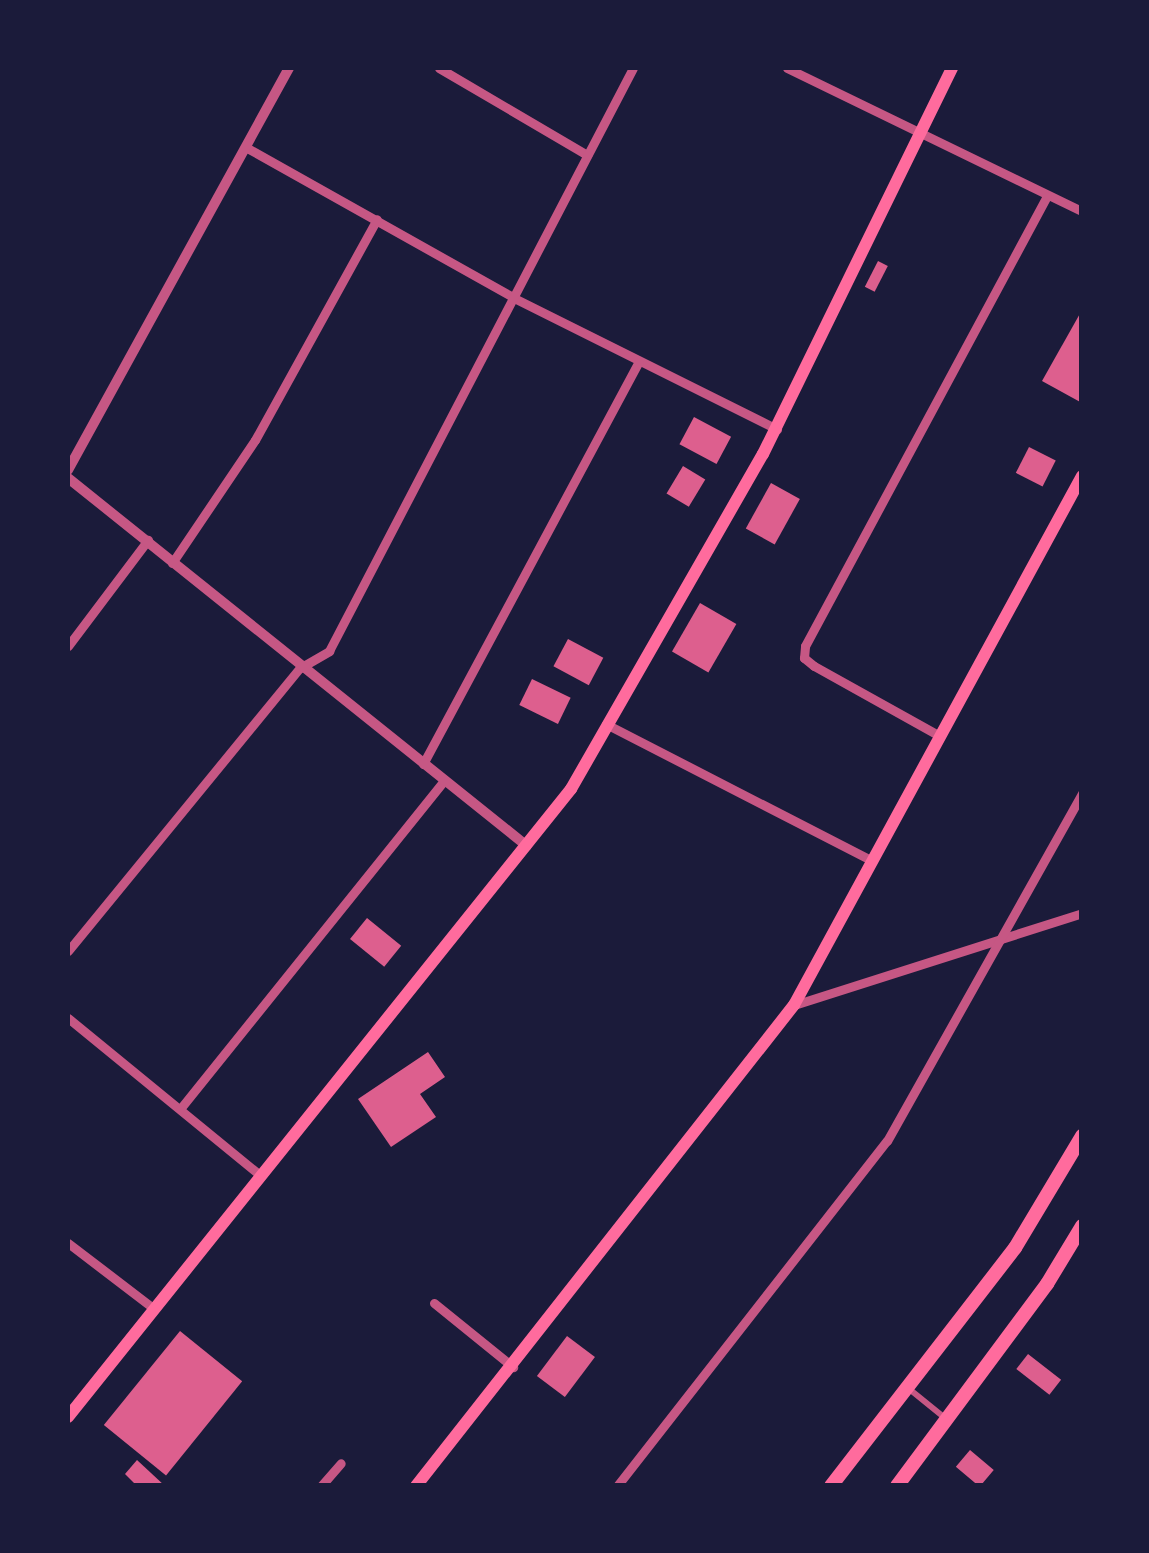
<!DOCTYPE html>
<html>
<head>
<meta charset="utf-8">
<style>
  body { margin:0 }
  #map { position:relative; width:1149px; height:1553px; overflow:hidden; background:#1b1b3a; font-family:Literata,serif }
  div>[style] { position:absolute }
  .building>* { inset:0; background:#dd5f8e; transform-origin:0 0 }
  .pedestrian>* { height:6px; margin:-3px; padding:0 3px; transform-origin:3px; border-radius:3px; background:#c65784 }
  .minor>* { height:9px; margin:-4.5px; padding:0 4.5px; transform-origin:4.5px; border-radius:4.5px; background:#c65784 }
  .tertiary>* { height:10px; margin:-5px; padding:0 5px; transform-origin:5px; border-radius:5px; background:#c65784 }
  .secondary>* { height:12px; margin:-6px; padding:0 6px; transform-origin:6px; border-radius:6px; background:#ff6b9d }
  .primary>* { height:14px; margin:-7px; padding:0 7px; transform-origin:7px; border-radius:7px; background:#ff6b9d }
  span { translate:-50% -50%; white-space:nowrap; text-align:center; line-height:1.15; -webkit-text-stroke:10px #1b1b3a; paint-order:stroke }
  .frame { position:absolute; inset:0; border:70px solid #1b1b3a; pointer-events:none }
</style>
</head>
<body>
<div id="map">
  <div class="building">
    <i style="left:878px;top:261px;width:11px;height:29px;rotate:27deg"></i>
    <i style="clip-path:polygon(1082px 310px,1082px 403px,1042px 381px)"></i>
    <i style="left:694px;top:417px;width:42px;height:31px;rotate:28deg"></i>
    <i style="left:1029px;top:447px;width:30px;height:29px;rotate:27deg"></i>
    <i style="left:683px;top:466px;width:26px;height:32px;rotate:31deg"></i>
    <i style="left:771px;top:483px;width:33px;height:52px;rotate:29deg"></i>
    <i style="left:700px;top:603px;width:42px;height:56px;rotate:30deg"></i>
    <i style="left:568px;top:639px;width:40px;height:31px;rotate:28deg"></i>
    <i style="left:532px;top:679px;width:43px;height:29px;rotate:26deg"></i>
    <i style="left:367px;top:918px;width:44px;height:27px;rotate:39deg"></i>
    <i style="clip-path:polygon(428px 1052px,445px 1077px,420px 1094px,436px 1117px,391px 1147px,358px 1099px)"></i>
    <i style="left:180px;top:1331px;width:80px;height:121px;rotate:39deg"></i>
    <i style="left:567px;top:1336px;width:35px;height:50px;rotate:37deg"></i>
    <i style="left:1028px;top:1354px;width:42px;height:19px;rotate:38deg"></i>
    <i style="left:970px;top:1450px;width:31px;height:22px;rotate:40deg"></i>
    <i style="clip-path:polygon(137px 1460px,165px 1486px,137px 1486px,125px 1474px)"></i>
  </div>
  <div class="pedestrian">
    <i style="left:908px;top:1388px;width:48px;rotate:39deg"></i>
  </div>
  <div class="minor">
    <i style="left:439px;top:68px;width:172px;rotate:30.4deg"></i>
    <i style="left:787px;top:68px;width:328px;rotate:25.9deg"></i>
    <i style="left:249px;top:149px;width:304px;rotate:29.3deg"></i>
    <i style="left:514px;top:298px;width:294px;rotate:26.5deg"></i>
    <i style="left:172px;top:563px;width:148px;rotate:-56deg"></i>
    <i style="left:255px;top:440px;width:252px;rotate:-61.1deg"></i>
    <i style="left:68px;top:646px;width:133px;rotate:-53deg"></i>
    <i style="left:606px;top:724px;width:296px;rotate:27.2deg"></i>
    <i style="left:938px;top:735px;width:142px;rotate:-150.9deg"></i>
    <i style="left:814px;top:666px;width:13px;rotate:-141deg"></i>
    <i style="left:804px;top:658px;width:12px;rotate:-85deg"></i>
    <i style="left:805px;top:646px;width:511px;rotate:-61.73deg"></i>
    <i style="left:423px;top:764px;width:456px;rotate:-61.8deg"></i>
    <i style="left:68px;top:951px;width:366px;rotate:-50.7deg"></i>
    <i style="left:300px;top:668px;width:34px;rotate:-30deg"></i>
    <i style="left:329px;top:651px;width:657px;rotate:-62.46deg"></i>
    <i style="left:794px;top:1005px;width:302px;rotate:-17.7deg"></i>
    <i style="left:68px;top:1018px;width:248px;rotate:39.3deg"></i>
    <i style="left:180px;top:1109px;width:421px;rotate:-51.2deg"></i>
    <i style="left:68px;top:1243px;width:107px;rotate:37.4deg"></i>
    <i style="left:434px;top:1303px;width:102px;rotate:39deg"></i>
    <i style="left:321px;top:1486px;width:30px;rotate:-49deg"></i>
    <i style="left:617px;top:1486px;width:438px;rotate:-52deg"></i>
    <i style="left:887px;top:1141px;width:399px;rotate:-60.7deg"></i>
  </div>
  <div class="tertiary">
    <i style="left:68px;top:470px;width:459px;rotate:-61.2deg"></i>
    <i style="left:68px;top:478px;width:588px;rotate:38.72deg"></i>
  </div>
  <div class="secondary">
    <i style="left:68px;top:1417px;width:805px;rotate:-51.31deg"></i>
    <i style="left:571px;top:789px;width:386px;rotate:-60.2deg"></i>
    <i style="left:763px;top:454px;width:430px;rotate:-63.9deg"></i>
    <i style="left:416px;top:1486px;width:612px;rotate:-51.84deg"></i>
    <i style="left:794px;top:1005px;width:602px;rotate:-61.44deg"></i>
  </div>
  <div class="primary">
    <i style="left:831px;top:1486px;width:301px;rotate:-52.3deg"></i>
    <i style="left:1015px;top:1248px;width:131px;rotate:-59.1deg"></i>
    <i style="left:897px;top:1486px;width:252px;rotate:-53.4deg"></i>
    <i style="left:1047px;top:1284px;width:68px;rotate:-58.9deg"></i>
  </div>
  <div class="frame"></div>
</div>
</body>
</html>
